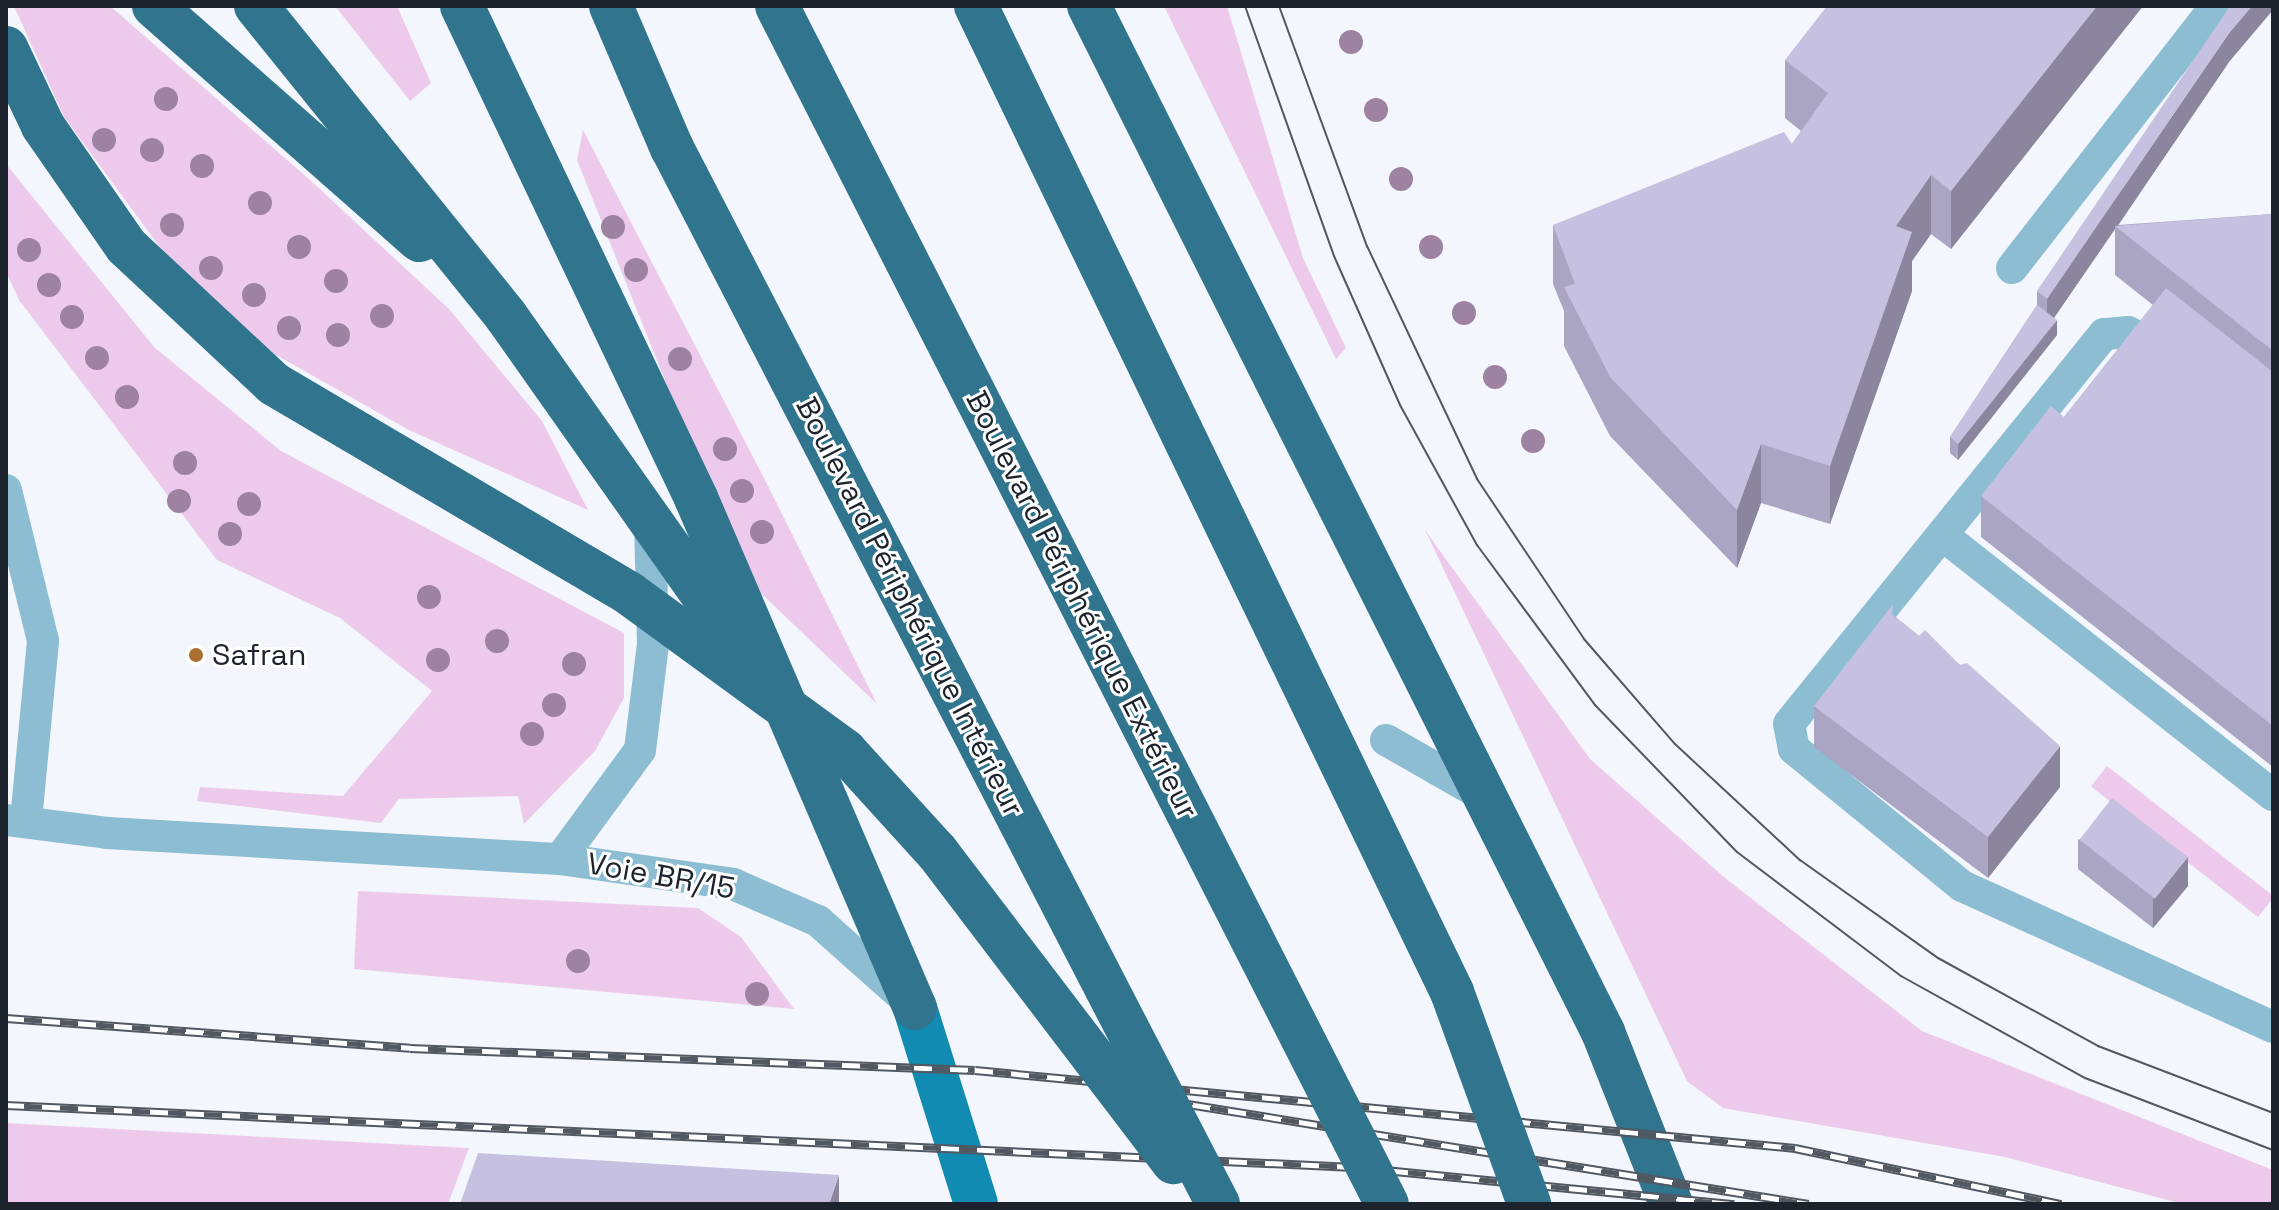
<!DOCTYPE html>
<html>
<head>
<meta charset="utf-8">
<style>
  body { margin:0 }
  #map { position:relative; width:2279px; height:1210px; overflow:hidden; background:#f3f6fc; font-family:"Space Grotesk",sans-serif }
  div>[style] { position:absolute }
  .green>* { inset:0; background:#edcaec; transform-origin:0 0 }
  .lane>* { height:32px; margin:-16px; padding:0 16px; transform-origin:16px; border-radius:16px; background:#8dbdd2 }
  .primary>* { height:44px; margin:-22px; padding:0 22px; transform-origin:22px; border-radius:22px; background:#118bb1 }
  .highway>* { height:44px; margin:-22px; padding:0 22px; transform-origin:22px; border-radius:22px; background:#31748e }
  .tram>* { height:2px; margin:-1px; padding:0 1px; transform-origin:1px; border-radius:1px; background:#525861 }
  .rail>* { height:9px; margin-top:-4.5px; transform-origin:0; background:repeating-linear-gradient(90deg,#fff 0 18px,#525861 0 36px); box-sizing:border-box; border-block:2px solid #525861 }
  .highway-bridge>* { height:44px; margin:-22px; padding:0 22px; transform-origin:22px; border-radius:22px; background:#31748e }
  .trees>* { width:24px; height:24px; margin:-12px; border-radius:50%; background:#9d83a1 }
  .wall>* { inset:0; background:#aaa5c2 }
  .shaded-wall>* { inset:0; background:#8b869e }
  .building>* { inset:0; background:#c6c0e1; transform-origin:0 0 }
  .dots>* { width:22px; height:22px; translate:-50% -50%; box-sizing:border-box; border:4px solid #fff; border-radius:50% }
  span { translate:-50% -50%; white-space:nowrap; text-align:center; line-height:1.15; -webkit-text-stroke:6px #fff; paint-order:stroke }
  .street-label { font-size:30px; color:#1c232d }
  .poi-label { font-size:30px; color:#1c232d }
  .left { translate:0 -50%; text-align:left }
  .frame { position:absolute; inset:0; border:8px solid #1c232d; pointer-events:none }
</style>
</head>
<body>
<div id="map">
  <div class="green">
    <i style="clip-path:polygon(14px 6px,110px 6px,310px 180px,449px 309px,542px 421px,588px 510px,409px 430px,248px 339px,159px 246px,64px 117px)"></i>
    <i style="clip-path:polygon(335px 6px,397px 6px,431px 83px,410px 101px)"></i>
    <i style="clip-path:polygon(1164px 6px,1227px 6px,1303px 258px,1346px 348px,1336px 359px)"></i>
    <i style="clip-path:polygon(583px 130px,764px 478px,877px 704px,743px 576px,577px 160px)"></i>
    <i style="clip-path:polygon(6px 164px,154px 347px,281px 451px,624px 633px,624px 698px,595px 751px,524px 824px,518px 796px,399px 799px,381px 823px,197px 801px,200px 787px,343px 796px,432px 691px,340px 618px,217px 560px,19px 300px,6px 272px)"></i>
    <i style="clip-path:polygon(1425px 530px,1590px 759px,1725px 878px,1922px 1031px,2273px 1170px,2273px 1204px,2183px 1204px,2005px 1157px,1723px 1108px,1687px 1081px)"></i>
    <i style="left:2107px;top:766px;width:212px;height:26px;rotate:38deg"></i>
    <i style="clip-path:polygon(358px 891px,698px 908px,741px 937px,794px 1009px,354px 969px)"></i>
    <i style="clip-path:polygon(6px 1123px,469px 1148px,448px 1204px,6px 1204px)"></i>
  </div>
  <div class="lane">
    <i style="left:2012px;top:268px;width:332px;rotate:-52.1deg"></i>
    <i style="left:2149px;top:342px;width:23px;rotate:-155deg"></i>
    <i style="left:2128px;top:332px;width:24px;rotate:175deg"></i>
    <i style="left:2104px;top:334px;width:501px;rotate:128.93deg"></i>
    <i style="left:1789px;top:724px;width:25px;rotate:79deg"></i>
    <i style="left:1794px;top:749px;width:217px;rotate:39.2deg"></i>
    <i style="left:1962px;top:886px;width:341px;rotate:24.4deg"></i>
    <i style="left:6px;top:490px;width:155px;rotate:76.2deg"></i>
    <i style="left:43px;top:641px;width:182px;rotate:95.4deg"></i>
    <i style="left:1946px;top:538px;width:416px;rotate:38.2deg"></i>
    <i style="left:1386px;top:740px;width:115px;rotate:29.7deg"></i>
    <i style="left:6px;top:820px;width:102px;rotate:7.3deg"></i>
    <i style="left:107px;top:833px;width:454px;rotate:3.3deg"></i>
    <i style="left:560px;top:859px;width:175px;rotate:8.2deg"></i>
    <i style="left:733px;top:884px;width:93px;rotate:23.5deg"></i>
    <i style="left:818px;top:921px;width:122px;rotate:41.7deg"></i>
    <i style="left:560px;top:859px;width:135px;rotate:-53.7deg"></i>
    <i style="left:640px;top:750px;width:107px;rotate:-83deg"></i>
    <i style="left:653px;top:644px;width:127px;rotate:-91.4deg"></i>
  </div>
  <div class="primary">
    <i style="left:915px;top:1008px;width:205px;rotate:72.7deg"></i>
  </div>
  <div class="highway">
    <i style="left:154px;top:6px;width:354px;rotate:41.4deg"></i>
    <i style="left:256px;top:6px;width:398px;rotate:51.1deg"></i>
    <i style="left:506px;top:316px;width:395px;rotate:54.8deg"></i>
    <i style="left:462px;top:6px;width:545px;rotate:64.56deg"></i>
    <i style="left:696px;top:498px;width:555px;rotate:66.76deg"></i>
    <i style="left:1089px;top:6px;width:1148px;rotate:63.39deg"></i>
    <i style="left:1603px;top:1032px;width:185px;rotate:68.4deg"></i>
    <i style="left:6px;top:48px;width:86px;rotate:64.6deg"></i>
    <i style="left:43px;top:126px;width:146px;rotate:55.3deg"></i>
    <i style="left:126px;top:246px;width:202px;rotate:43deg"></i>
  </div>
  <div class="tram">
    <i style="left:1245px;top:6px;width:265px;rotate:70.4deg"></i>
    <i style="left:1334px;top:256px;width:163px;rotate:66.1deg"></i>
    <i style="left:1400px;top:405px;width:160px;rotate:61.2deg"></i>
    <i style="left:1477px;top:545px;width:199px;rotate:53.6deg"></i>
    <i style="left:1595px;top:705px;width:204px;rotate:46deg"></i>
    <i style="left:1737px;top:852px;width:206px;rotate:37.1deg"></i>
    <i style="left:1901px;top:976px;width:210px;rotate:29deg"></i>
    <i style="left:2085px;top:1078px;width:201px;rotate:21deg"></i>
    <i style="left:1279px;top:6px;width:256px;rotate:69.9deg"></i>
    <i style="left:1367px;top:246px;width:258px;rotate:64.7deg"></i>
    <i style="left:1477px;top:479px;width:192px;rotate:56.2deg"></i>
    <i style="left:1584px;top:639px;width:139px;rotate:49.1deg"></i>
    <i style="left:1675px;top:744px;width:171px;rotate:42.9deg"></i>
    <i style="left:1800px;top:860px;width:169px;rotate:35.4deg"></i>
    <i style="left:1938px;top:958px;width:183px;rotate:28.8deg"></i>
    <i style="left:2098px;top:1046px;width:187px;rotate:20.9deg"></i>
  </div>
  <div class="rail">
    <i style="left:6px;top:1018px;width:405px;rotate:4.2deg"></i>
    <i style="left:410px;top:1048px;width:565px;rotate:2.23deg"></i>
    <i style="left:975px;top:1070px;width:824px;rotate:5.43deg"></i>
    <i style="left:1795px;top:1148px;width:272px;rotate:11.9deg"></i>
    <i style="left:1157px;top:1099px;width:660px;rotate:9.15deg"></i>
    <i style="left:6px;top:1105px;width:1349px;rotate:2.63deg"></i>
    <i style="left:1354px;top:1167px;width:382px;rotate:5.6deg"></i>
  </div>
  <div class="highway-bridge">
    <i style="left:611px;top:6px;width:155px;rotate:66.8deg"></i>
    <i style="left:672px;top:148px;width:1189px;rotate:62.66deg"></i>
    <i style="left:777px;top:6px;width:1344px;rotate:63.02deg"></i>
    <i style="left:976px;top:6px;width:1095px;rotate:64.23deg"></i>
    <i style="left:1452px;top:992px;width:226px;rotate:70deg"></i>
    <i style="left:274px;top:384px;width:413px;rotate:30.5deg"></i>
    <i style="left:630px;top:594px;width:266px;rotate:36.1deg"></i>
    <i style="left:845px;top:751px;width:137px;rotate:47.7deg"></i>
    <i style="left:937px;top:852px;width:390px;rotate:52.7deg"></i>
  </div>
  <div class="trees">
    <i style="left:1351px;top:42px"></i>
    <i style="left:166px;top:99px"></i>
    <i style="left:1376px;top:110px"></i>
    <i style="left:104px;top:140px"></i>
    <i style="left:152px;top:150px"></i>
    <i style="left:202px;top:166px"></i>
    <i style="left:1401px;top:179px"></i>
    <i style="left:260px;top:203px"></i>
    <i style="left:172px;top:225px"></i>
    <i style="left:613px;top:227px"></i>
    <i style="left:299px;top:247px"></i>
    <i style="left:1431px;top:247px"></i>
    <i style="left:29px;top:250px"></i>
    <i style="left:211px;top:268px"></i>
    <i style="left:636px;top:270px"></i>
    <i style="left:336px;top:281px"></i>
    <i style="left:49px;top:285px"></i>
    <i style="left:254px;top:295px"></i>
    <i style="left:1464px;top:313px"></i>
    <i style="left:382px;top:316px"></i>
    <i style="left:72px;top:317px"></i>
    <i style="left:289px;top:328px"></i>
    <i style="left:338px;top:335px"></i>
    <i style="left:97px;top:358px"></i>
    <i style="left:680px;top:359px"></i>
    <i style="left:1495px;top:377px"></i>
    <i style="left:127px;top:397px"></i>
    <i style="left:1533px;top:441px"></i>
    <i style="left:725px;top:449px"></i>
    <i style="left:185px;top:463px"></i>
    <i style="left:742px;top:491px"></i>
    <i style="left:179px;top:501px"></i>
    <i style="left:249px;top:504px"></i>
    <i style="left:762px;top:532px"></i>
    <i style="left:230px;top:534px"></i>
    <i style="left:429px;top:597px"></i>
    <i style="left:497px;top:641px"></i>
    <i style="left:438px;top:660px"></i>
    <i style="left:574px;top:664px"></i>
    <i style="left:554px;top:705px"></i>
    <i style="left:532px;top:734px"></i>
    <i style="left:578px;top:961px"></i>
    <i style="left:757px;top:994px"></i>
  </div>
  <div class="wall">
    <i style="clip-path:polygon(2143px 6px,1951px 249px,1931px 234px,1912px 261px,1912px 291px,1830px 524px,1761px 503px,1737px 568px,1610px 436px,1564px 346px,1564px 311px,1553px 284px,1553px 225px,1792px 144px,1801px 131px,1785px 118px,1785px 60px)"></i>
    <i style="clip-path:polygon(2229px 62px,2118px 225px,2273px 214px,2273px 767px,1981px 537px,1981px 496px,2064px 417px,2153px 305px,2115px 275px,2115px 229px,2054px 318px,2057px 335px,1958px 460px,1950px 453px,1950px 437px,2037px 305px,2037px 291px)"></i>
    <i style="clip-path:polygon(1893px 615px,1919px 636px,1960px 665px,2060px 787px,1988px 878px,1814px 747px,1814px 706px)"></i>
    <i style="clip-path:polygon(2078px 839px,2188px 886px,2153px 928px,2078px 869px)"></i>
  </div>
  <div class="shaded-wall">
    <i style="clip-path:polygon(2097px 6px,2143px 6px,1951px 249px,1951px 191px)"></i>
    <i style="clip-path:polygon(2252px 6px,2273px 6px,2273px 10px,2229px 62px,2117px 227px,2115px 226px,2115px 229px,2047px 328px,2047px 299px,2229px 33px)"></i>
    <i style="clip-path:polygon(1931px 175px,1931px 234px,1912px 261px,1912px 291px,1830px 524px,1830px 466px,1896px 226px)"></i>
    <i style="clip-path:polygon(2057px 320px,2057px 335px,1958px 460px,1958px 444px)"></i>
    <i style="clip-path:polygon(1761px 444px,1761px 503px,1737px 568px,1737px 510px)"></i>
    <i style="clip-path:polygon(2060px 746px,2060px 787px,1988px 878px,1988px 837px)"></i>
    <i style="clip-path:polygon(2188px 857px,2188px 886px,2153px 928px,2153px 899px)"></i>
    <i style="clip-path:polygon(839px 1175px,839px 1204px,829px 1204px)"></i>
  </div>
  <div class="building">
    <i style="clip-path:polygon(1827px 6px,2097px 6px,1951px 191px,1931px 175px,1896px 226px,1912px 232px,1830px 466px,1761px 444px,1737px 510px,1610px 377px,1564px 287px,1575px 284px,1553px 225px,1784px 132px,1792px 144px,1828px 93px,1785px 60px)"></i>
    <i style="clip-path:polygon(2230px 6px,2252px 6px,2229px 33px,2047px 299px,2037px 291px)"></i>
    <i style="clip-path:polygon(2273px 214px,2273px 351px,2115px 226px)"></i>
    <i style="clip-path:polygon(2166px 288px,2273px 372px,2273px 726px,1981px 496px,2051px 406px,2064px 417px)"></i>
    <i style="clip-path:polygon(2037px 305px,2057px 320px,1958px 444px,1950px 437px)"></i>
    <i style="clip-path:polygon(1893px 604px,1892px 614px,1919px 636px,1925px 630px,1960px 665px,1967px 663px,2060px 746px,1988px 837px,1814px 706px)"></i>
    <i style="left:2112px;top:798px;width:96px;height:53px;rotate:38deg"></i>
    <i style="clip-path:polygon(478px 1153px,839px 1175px,829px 1204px,460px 1204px)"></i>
  </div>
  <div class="dots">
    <i style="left:196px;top:655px;background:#a96f2e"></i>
  </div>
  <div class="street-label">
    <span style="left:1082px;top:605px;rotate:63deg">Boulevard Périphérique Extérieur</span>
    <span style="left:910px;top:607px;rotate:63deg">Boulevard Périphérique Intérieur</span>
    <span style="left:661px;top:876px;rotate:10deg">Voie BR/15</span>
  </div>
  <div class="poi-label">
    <span class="left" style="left:212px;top:655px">Safran</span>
  </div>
  <div class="frame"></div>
</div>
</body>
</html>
